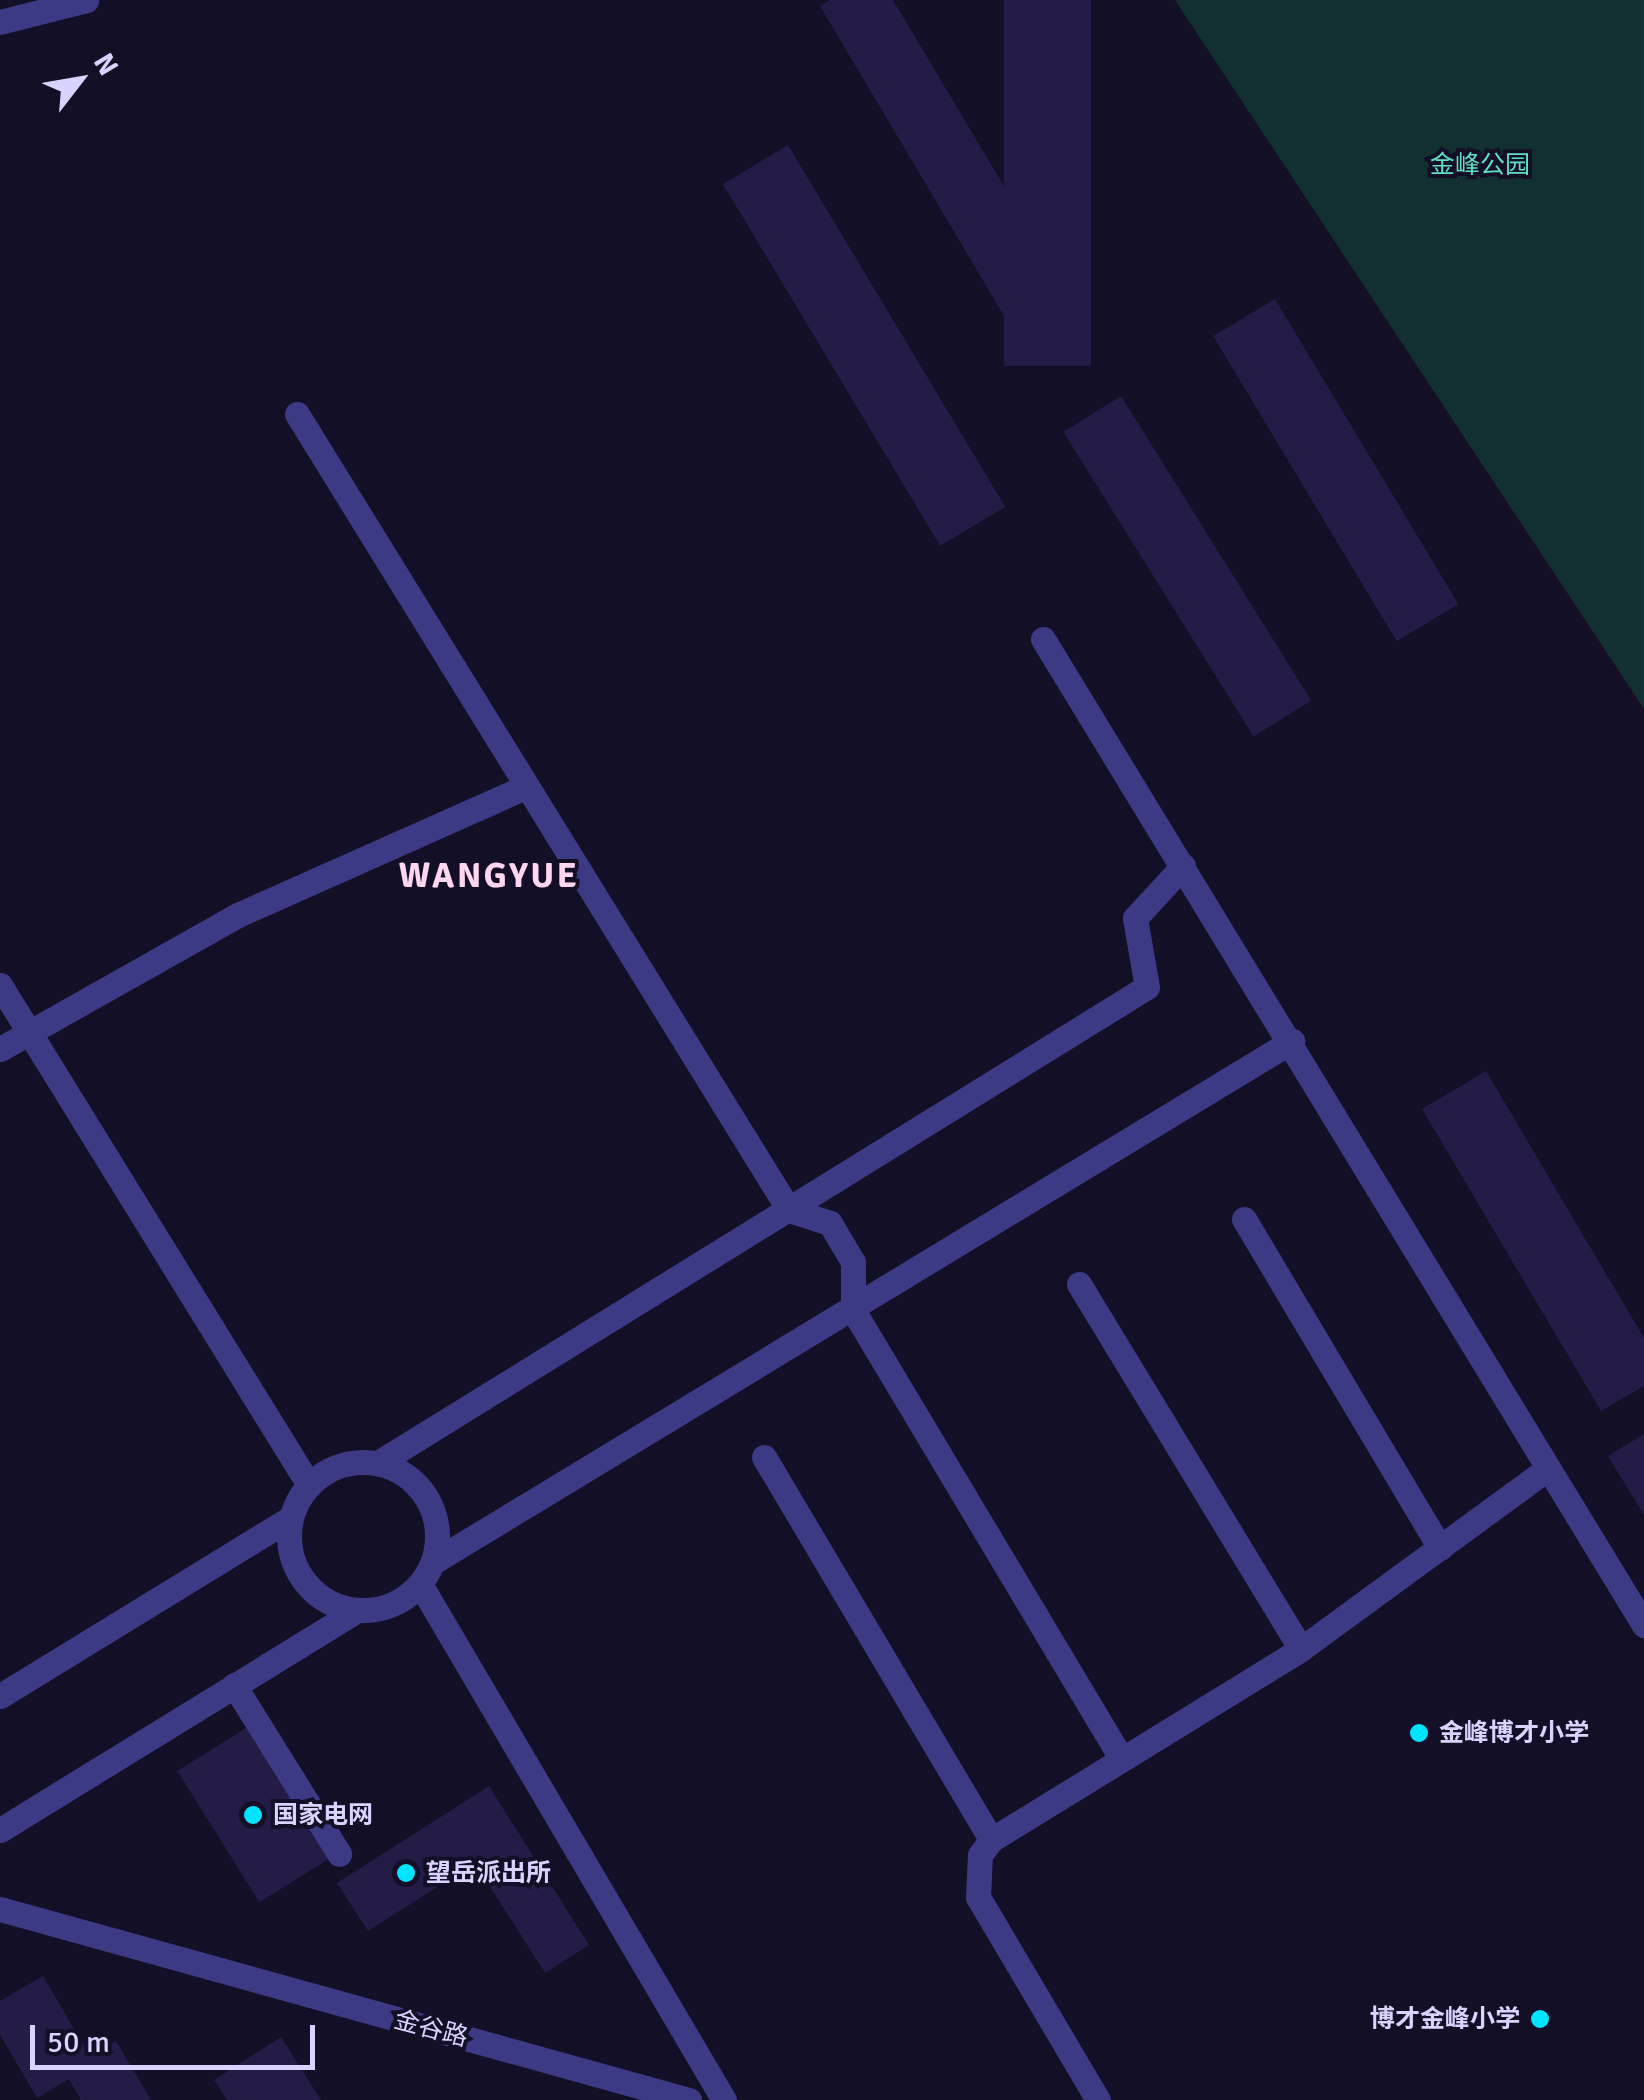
<!DOCTYPE html>
<html>
<head>
<meta charset="utf-8">
<style>
  body { margin:0 }
  #map { position:relative; width:1644px; height:2100px; overflow:hidden; background:#130f26; font-family:Signika,"Noto Sans SC",sans-serif }
  div>[style] { position:absolute }
  .green>* { inset:0; background:#12302f }
  .building>* { inset:0; background:#241b47; transform-origin:0 0 }
  .minor>* { height:25px; margin:-12.5px; padding:0 12.5px; transform-origin:12.5px; border-radius:12.5px; background:#3d3a85 }
  .minor>.ring { margin:-12.5px; padding:0; box-sizing:content-box; background:none; border:25px solid #3d3a85; border-radius:50% }
  .dots>* { width:28px; height:28px; translate:-50% -50%; box-sizing:border-box; border:5px solid #130f26; border-radius:50% }
  span { translate:-50% -50%; white-space:nowrap; text-align:center; line-height:1.15; -webkit-text-stroke:8px #130f26; paint-order:stroke }
  .park-label { font-size:25px; color:#5fe0c0 }
  .poi-label { font-size:25px; color:#d9d4ff; font-weight:700 }
  .left { translate:0 -50%; text-align:left }
  .right { translate:-100% -50%; text-align:right }
  .street-label { font-size:25px; color:#d9d4ff }
  .district-label { font-size:35px; color:#ffd6f0; font-weight:700; letter-spacing:2.5px }
  .north { position:absolute; left:30px; top:30px; width:100px; height:100px; -webkit-text-stroke:8px #130f26; paint-order:stroke; rotate:59deg; font-size:28px; font-weight:700; line-height:40px; text-align:center; color:#d9d4ff }
  .north::after { content:''; display:block; margin:auto; width:35px; height:45px; background:#d9d4ff; clip-path:polygon(50% 0,100% 100%,50% 72%,0 100%) }
  .scale { position:absolute; left:30px; top:2025px; width:285px; height:45px; box-sizing:border-box; border:5px solid #d9d4ff; border-top:0; padding-left:12px; font-size:30px; line-height:35px; white-space:nowrap; color:#d9d4ff; -webkit-text-stroke:8px #130f26; paint-order:stroke }
</style>
</head>
<body>
<div id="map">
  <div class="green">
    <i style="clip-path:polygon(1175px 0,1644px 0,1644px 709px)"></i>
  </div>
  <div class="building">
    <i style="clip-path:polygon(830px 0,893px 0,1073px 302px,1016px 336px,820px 6px)"></i>
    <i style="left:1004px;top:0;width:87px;height:366px"></i>
    <i style="left:788px;top:145px;width:422px;height:76px;rotate:59deg"></i>
    <i style="left:1275px;top:299px;width:356px;height:72px;rotate:59deg"></i>
    <i style="left:1121px;top:396px;width:359px;height:68px;rotate:58deg"></i>
    <i style="clip-path:polygon(1486px 1071px,1644px 1338px,1644px 1386px,1601px 1411px,1422px 1109px)"></i>
    <i style="clip-path:polygon(1644px 1434px,1644px 1515px,1608px 1456px)"></i>
    <i style="left:246px;top:1728px;width:155px;height:81px;rotate:58deg"></i>
    <i style="clip-path:polygon(489px 1786px,589px 1945px,545px 1973px,475px 1863px,368px 1931px,337px 1883px)"></i>
    <i style="clip-path:polygon(43px 1976px,90px 2056px,116px 2041px,151px 2100px,81px 2100px,69px 2079px,37px 2098px,0 2035px,0 2001px)"></i>
    <i style="clip-path:polygon(281px 2037px,321px 2100px,227px 2100px,214px 2080px)"></i>
  </div>
  <div class="minor">
    <i style="left:0;top:22px;width:89px;rotate:-14.3deg"></i>
    <i style="left:297px;top:414px;width:936px;rotate:58.28deg"></i>
    <i style="left:789px;top:1210px;width:43px;rotate:17.6deg"></i>
    <i style="left:830px;top:1223px;width:45px;rotate:59.5deg"></i>
    <i style="left:853px;top:1262px;width:48px;rotate:90deg"></i>
    <i style="left:853px;top:1310px;width:522px;rotate:59.11deg"></i>
    <i style="left:1043px;top:639px;width:1155px;rotate:58.64deg"></i>
    <i style="left:0;top:985px;width:588px;rotate:58.28deg"></i>
    <i style="left:0;top:1049px;width:275px;rotate:-29.4deg"></i>
    <i style="left:240px;top:914px;width:312px;rotate:-24deg"></i>
    <i style="left:1244px;top:1219px;width:383px;rotate:59.2deg"></i>
    <i style="left:1079px;top:1284px;width:427px;rotate:58.7deg"></i>
    <i style="left:764px;top:1457px;width:445px;rotate:59.3deg"></i>
    <i class="ring" style="left:289px;top:1462px;width:123px;height:123px"></i>
    <i style="left:378px;top:1463px;width:904px;rotate:-31.76deg"></i>
    <i style="left:1147px;top:987px;width:70px;rotate:-99.9deg"></i>
    <i style="left:1135px;top:918px;width:71px;rotate:-47.3deg"></i>
    <i style="left:433px;top:1562px;width:1005px;rotate:-31.24deg"></i>
    <i style="left:420px;top:1584px;width:599px;rotate:59.5deg"></i>
    <i style="left:234px;top:1685px;width:199px;rotate:58.1deg"></i>
    <i style="left:0;top:1696px;width:341px;rotate:-31.5deg"></i>
    <i style="left:0;top:1830px;width:419px;rotate:-31.6deg"></i>
    <i style="left:0;top:1909px;width:715px;rotate:15.49deg"></i>
    <i style="left:1098px;top:2100px;width:236px;rotate:-120.6deg"></i>
    <i style="left:978px;top:1897px;width:42px;rotate:-87.3deg"></i>
    <i style="left:980px;top:1855px;width:19px;rotate:-54deg"></i>
    <i style="left:991px;top:1840px;width:364px;rotate:-31.6deg"></i>
    <i style="left:1301px;top:1649px;width:306px;rotate:-36.2deg"></i>
  </div>
  <div class="dots">
    <i style="left:1419px;top:1733px;background:#00e5ff"></i>
    <i style="left:253px;top:1815px;background:#00e5ff"></i>
    <i style="left:406px;top:1873px;background:#00e5ff"></i>
    <i style="left:1540px;top:2019px;background:#00e5ff"></i>
  </div>
  <div class="park-label">
    <span style="left:1480px;top:165px">金峰公园</span>
  </div>
  <div class="poi-label">
    <span class="left" style="left:1439px;top:1733px">金峰博才小学</span>
    <span class="left" style="left:273px;top:1815px">国家电网</span>
    <span class="left" style="left:426px;top:1873px">望岳派出所</span>
    <span class="right" style="left:1520px;top:2019px">博才金峰小学</span>
  </div>
  <div class="street-label">
    <span style="left:431px;top:2029px;rotate:15deg">金谷路</span>
  </div>
  <div class="district-label">
    <span style="left:489px;top:876px">WANGYUE</span>
  </div>
  <div class="north">N</div>
  <div class="scale">50 m</div>
</div>
</body>
</html>
